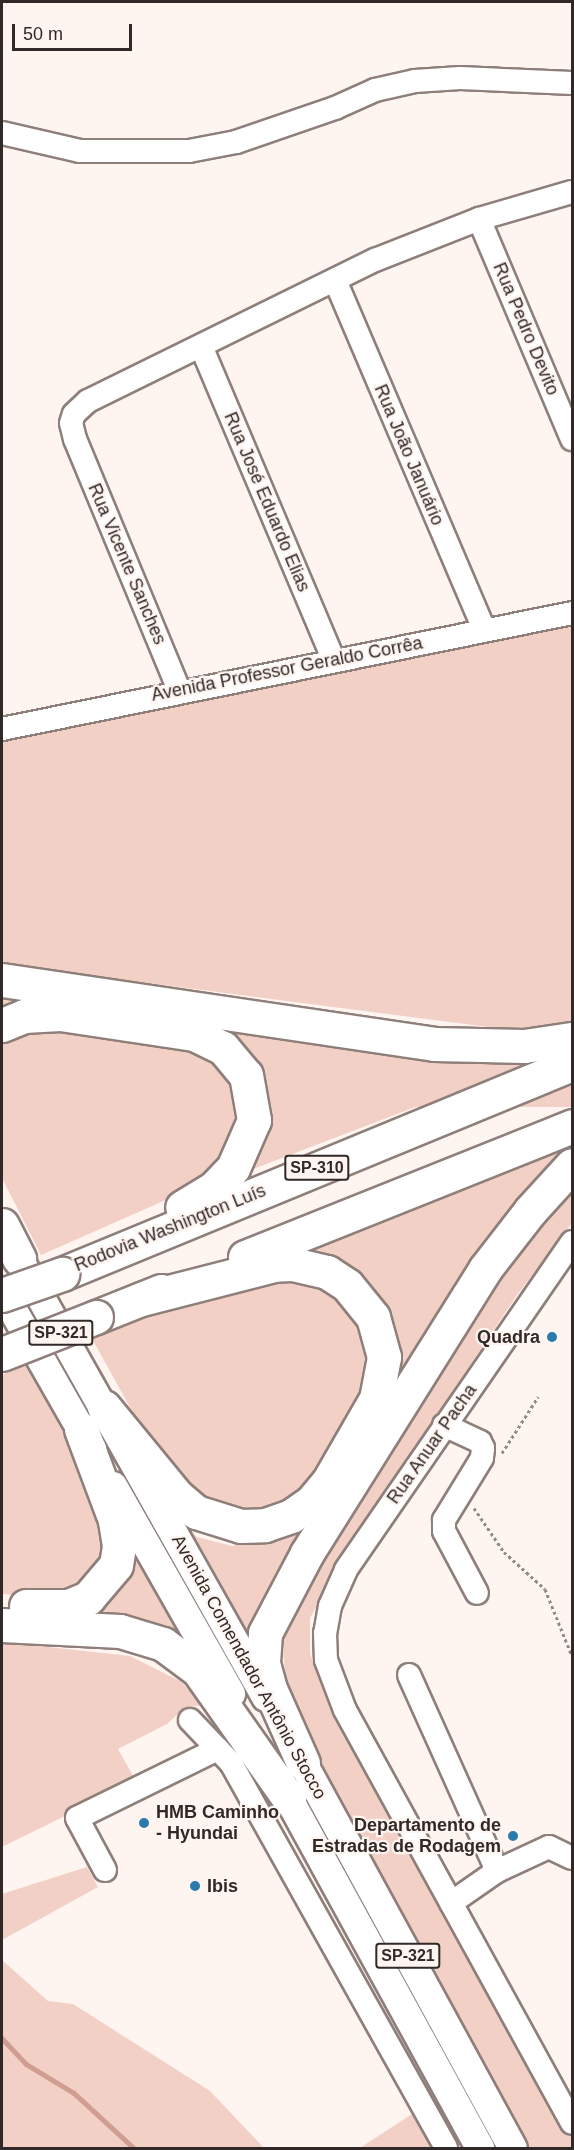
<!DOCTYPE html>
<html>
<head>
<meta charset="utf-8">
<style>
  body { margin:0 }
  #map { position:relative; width:574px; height:2150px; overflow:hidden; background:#fef4f0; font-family:Helvetica,sans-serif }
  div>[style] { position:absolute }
  .green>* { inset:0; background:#f2d0c6; transform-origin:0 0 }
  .stream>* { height:4.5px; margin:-2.25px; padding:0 2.25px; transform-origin:2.25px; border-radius:2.25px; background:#d09e90 }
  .path>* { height:3px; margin-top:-1.5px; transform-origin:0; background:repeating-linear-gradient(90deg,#918986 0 3px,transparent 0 6px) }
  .roads { filter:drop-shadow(2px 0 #8e7f7a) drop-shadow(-2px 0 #8e7f7a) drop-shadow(0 2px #8e7f7a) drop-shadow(0 -2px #8e7f7a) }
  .minor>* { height:22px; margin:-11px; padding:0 11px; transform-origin:11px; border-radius:11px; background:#fff }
  .major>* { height:28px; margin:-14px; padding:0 14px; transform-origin:14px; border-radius:14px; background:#fff }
  .highway>* { height:33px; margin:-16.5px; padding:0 16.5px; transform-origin:16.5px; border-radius:16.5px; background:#fff }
  .bridges { filter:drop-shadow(2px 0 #8e7f7a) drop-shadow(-2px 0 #8e7f7a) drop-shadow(0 2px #8e7f7a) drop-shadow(0 -2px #8e7f7a) }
  .highway-bridge>* { height:33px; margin:-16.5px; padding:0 16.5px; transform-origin:16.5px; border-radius:16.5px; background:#fff }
  .dots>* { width:16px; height:16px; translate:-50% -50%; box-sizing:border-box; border:3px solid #fef4f0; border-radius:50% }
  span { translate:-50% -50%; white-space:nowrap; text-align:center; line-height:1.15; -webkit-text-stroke:4.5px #fef4f0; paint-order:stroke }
  .shield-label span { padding:2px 4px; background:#fef4f0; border:2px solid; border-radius:4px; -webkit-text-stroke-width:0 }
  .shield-label { font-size:16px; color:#302928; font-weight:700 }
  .street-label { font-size:18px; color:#302928 }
  .poi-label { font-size:18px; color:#302928; font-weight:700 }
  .right { translate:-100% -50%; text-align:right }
  .left { translate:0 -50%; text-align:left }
  .frame { position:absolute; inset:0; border:3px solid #302928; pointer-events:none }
  .scale { position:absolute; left:12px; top:24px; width:120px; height:27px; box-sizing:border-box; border:3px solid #302928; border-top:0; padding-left:8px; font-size:18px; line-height:21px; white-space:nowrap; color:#302928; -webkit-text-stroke:4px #fef4f0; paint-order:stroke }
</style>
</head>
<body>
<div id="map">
  <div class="green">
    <i style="clip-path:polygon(572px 624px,572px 1022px,519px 1031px,2px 964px,2px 734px)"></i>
    <i style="clip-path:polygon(2px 985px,562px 1051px,248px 1171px,261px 1139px,270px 1099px,260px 1066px,236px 1038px,2px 1012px)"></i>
    <i style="clip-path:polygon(46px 1019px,208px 1044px,241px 1070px,244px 1138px,193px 1188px,41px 1255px,2px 1178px,2px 1040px)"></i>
    <i style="left:572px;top:1075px;width:32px;height:533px;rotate:90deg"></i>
    <i style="clip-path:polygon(572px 1144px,572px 1154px,250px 1659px,171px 1511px,197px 1537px,232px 1546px,268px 1538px,304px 1523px,390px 1335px,306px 1251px)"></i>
    <i style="clip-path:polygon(572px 1176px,572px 1223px,517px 1295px,372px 1513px,310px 1618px,310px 1654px,324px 1688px,572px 2136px,572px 2148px,522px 2148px,314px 1755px,315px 1745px,287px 1686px,282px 1644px,293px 1600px,532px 1221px)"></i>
    <i style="clip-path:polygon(272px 1273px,345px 1292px,378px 1361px,367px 1402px,293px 1507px,216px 1514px,159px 1460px,90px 1335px)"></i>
    <i style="clip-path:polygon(32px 1361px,76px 1444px,110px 1553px,91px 1584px,63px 1598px,2px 1594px,2px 1375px)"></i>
    <i style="clip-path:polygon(130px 1534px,202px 1660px,56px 1615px)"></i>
    <i style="clip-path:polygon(2px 1642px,130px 1656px,180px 1681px,204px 1705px,185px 1707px,167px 1724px,118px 1749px,136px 1781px,2px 1847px)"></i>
    <i style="clip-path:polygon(87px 1867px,98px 1887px,2px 1940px,2px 1894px)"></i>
    <i style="clip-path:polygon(2px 1960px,48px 2001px,73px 2004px,210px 2091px,264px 2148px,2px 2148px)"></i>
    <i style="clip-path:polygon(412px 2114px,432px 2148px,360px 2148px)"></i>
  </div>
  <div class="stream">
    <i style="left:2px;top:2038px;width:35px;rotate:47deg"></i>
    <i style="left:26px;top:2064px;width:56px;rotate:31.1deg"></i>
    <i style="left:74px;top:2093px;width:81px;rotate:42.5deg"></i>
  </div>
  <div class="path">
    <i style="left:502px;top:1453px;width:67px;rotate:-57.3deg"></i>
    <i style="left:474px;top:1508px;width:53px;rotate:55.7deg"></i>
    <i style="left:504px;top:1552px;width:55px;rotate:42.1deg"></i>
    <i style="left:545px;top:1589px;width:72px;rotate:68.1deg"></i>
  </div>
  <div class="roads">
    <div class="minor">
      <i style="left:2px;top:133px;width:80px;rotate:13deg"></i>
      <i style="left:80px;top:151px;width:109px"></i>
      <i style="left:189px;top:151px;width:48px;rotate:-10.8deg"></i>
      <i style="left:236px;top:142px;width:105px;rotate:-19deg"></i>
      <i style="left:335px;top:108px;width:44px;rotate:-24.2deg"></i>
      <i style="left:375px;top:90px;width:41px;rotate:-12.7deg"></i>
      <i style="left:415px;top:81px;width:45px;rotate:-3.8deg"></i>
      <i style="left:460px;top:78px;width:112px;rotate:2.6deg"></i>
      <i style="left:479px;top:219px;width:239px;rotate:67.1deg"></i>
      <i style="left:335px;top:280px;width:380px;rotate:66.9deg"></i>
      <i style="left:201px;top:346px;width:340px;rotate:67.1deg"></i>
      <i style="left:179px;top:690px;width:272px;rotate:-112.5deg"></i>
      <i style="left:75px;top:439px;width:16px;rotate:-104deg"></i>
      <i style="left:71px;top:423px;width:9px;rotate:-72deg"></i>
      <i style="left:74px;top:414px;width:19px;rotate:-43deg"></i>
      <i style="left:88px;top:401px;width:320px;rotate:-26.2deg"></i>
      <i style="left:375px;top:260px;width:112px;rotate:-21.5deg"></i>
      <i style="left:479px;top:219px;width:97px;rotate:-16.2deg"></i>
      <i style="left:2px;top:729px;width:582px;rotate:-11.5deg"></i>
      <i style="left:572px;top:1242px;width:398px;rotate:124.6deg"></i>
      <i style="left:346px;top:1570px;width:39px;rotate:114deg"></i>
      <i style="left:330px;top:1606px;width:27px;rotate:100deg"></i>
      <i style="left:325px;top:1633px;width:27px;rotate:88deg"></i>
      <i style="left:326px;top:1660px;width:53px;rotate:69.2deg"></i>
      <i style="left:345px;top:1710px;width:471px;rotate:61.2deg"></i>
      <i style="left:444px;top:1425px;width:40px;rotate:25deg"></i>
      <i style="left:480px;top:1442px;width:7px;rotate:63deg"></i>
      <i style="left:483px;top:1448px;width:10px;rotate:96deg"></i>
      <i style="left:482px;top:1458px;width:73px;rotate:121.5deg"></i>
      <i style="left:444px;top:1520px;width:11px;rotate:90deg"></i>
      <i style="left:444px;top:1531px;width:70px;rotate:62deg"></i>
      <i style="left:409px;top:1675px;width:215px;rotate:65.8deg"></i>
      <i style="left:497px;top:1871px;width:56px;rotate:145.2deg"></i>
      <i style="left:190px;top:1720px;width:59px;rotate:46.4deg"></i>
      <i style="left:231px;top:1763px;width:441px;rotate:60.8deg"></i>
      <i style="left:105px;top:1870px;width:59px;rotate:-118.3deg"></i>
      <i style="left:77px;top:1818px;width:157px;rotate:-26.1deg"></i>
      <i style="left:497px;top:1871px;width:57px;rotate:-24.8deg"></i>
      <i style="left:549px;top:1847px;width:25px;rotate:26deg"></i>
    </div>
    <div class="major">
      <i style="left:23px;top:1266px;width:495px;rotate:60.6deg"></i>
      <i style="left:2px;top:1291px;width:182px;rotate:60.3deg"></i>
      <i style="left:113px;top:1486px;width:239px;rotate:60.4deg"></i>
      <i style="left:293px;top:1745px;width:459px;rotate:61.4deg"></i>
      <i style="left:278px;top:1779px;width:421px;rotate:61.3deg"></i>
    </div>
    <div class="highway">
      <i style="left:2px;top:980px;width:437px;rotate:8.4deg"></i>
      <i style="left:434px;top:1044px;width:90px;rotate:1.3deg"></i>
      <i style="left:524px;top:1046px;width:49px;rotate:-8.3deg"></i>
      <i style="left:2px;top:1025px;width:24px;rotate:-22deg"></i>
      <i style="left:24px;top:1016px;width:36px;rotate:-3deg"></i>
      <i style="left:60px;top:1014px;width:135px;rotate:8.5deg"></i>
      <i style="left:194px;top:1034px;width:32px;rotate:26deg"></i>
      <i style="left:223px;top:1048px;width:35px;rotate:50deg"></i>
      <i style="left:246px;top:1075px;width:46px;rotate:79.9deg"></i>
      <i style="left:254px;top:1120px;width:52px;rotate:113.6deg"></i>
      <i style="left:233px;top:1168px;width:28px;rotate:134deg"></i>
      <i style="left:214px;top:1188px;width:37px;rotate:149deg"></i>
      <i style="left:2px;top:1225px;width:38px;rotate:63deg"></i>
      <i style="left:245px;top:1257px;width:352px;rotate:-21.8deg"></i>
      <i style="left:62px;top:1274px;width:552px;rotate:-22.38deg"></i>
      <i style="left:96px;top:1317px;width:70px;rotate:-21.8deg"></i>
      <i style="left:104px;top:1407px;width:115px;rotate:50.6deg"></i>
      <i style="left:177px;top:1496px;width:25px;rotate:40deg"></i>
      <i style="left:196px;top:1512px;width:47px;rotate:17.3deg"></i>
      <i style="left:241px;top:1526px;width:24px;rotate:-2deg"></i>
      <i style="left:265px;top:1525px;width:28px;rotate:-19deg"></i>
      <i style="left:291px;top:1516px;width:24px;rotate:-35deg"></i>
      <i style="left:311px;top:1502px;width:26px;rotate:-50deg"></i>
      <i style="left:328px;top:1482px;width:96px;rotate:-60deg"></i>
      <i style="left:376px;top:1399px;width:43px;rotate:-79.2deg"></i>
      <i style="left:384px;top:1357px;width:41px;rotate:-105.4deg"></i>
      <i style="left:373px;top:1317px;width:41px;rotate:-129.1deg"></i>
      <i style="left:347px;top:1285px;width:24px;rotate:-147deg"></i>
      <i style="left:327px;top:1272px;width:37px;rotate:-167deg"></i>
      <i style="left:291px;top:1264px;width:17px;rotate:177deg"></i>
      <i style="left:274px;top:1265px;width:136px;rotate:165.6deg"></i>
      <i style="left:26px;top:1606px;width:42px"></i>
      <i style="left:68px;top:1606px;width:22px;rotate:-22deg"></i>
      <i style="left:88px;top:1598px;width:43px;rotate:-49.7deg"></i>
      <i style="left:116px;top:1565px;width:19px;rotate:-81deg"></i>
      <i style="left:119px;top:1546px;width:26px;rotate:-99deg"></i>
      <i style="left:115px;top:1520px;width:97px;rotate:-110.5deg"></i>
      <i style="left:2px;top:1625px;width:118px;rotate:2.9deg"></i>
      <i style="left:120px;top:1631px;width:45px;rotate:16.8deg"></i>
      <i style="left:163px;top:1644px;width:44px;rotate:36.6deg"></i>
      <i style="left:198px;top:1670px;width:158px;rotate:54.8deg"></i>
      <i style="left:303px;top:1763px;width:81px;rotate:-114deg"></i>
      <i style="left:270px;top:1689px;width:28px;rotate:-105deg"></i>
      <i style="left:263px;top:1662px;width:29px;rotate:-86deg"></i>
      <i style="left:265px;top:1633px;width:90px;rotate:-62.3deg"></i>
      <i style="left:307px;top:1553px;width:335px;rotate:-57.9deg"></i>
      <i style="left:485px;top:1269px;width:73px;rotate:-52.2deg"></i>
      <i style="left:530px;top:1211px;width:62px;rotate:-47.6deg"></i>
    </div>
  </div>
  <div class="bridges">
    <div class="highway-bridge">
      <i style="left:2px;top:1295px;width:64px;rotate:-19.3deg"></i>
      <i style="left:2px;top:1354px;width:101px;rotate:-21.5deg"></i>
    </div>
  </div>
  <div class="dots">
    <i style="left:552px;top:1337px;background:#2a7bac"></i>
    <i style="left:144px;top:1823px;background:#2a7bac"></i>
    <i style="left:513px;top:1836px;background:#2a7bac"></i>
    <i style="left:195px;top:1886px;background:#2a7bac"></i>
  </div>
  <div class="shield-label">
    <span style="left:317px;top:1168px">SP-310</span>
    <span style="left:61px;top:1333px">SP-321</span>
    <span style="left:408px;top:1956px">SP-321</span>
  </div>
  <div class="street-label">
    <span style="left:526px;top:329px;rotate:67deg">Rua Pedro Devito</span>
    <span style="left:409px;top:455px;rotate:67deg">Rua João Januário</span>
    <span style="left:267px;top:502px;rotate:67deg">Rua José Eduardo Elias</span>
    <span style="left:127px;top:564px;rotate:67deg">Rua Vicente Sanches</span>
    <span style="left:287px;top:669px;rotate:-11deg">Avenida Professor Geraldo Corrêa</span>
    <span style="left:170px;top:1228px;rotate:-22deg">Rodovia Washington Luís</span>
    <span style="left:432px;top:1444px;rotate:-55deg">Rua Anuar Pacha</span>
    <span style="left:249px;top:1667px;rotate:61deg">Avenida Comendador Antônio Stocco</span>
  </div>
  <div class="poi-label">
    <span class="right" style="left:540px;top:1337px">Quadra</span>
    <span class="left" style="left:156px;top:1823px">HMB Caminho<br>- Hyundai</span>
    <span class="right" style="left:501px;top:1836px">Departamento de<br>Estradas de Rodagem</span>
    <span class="left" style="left:207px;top:1886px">Ibis</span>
  </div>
  <div class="frame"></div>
  <div class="scale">50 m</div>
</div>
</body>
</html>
